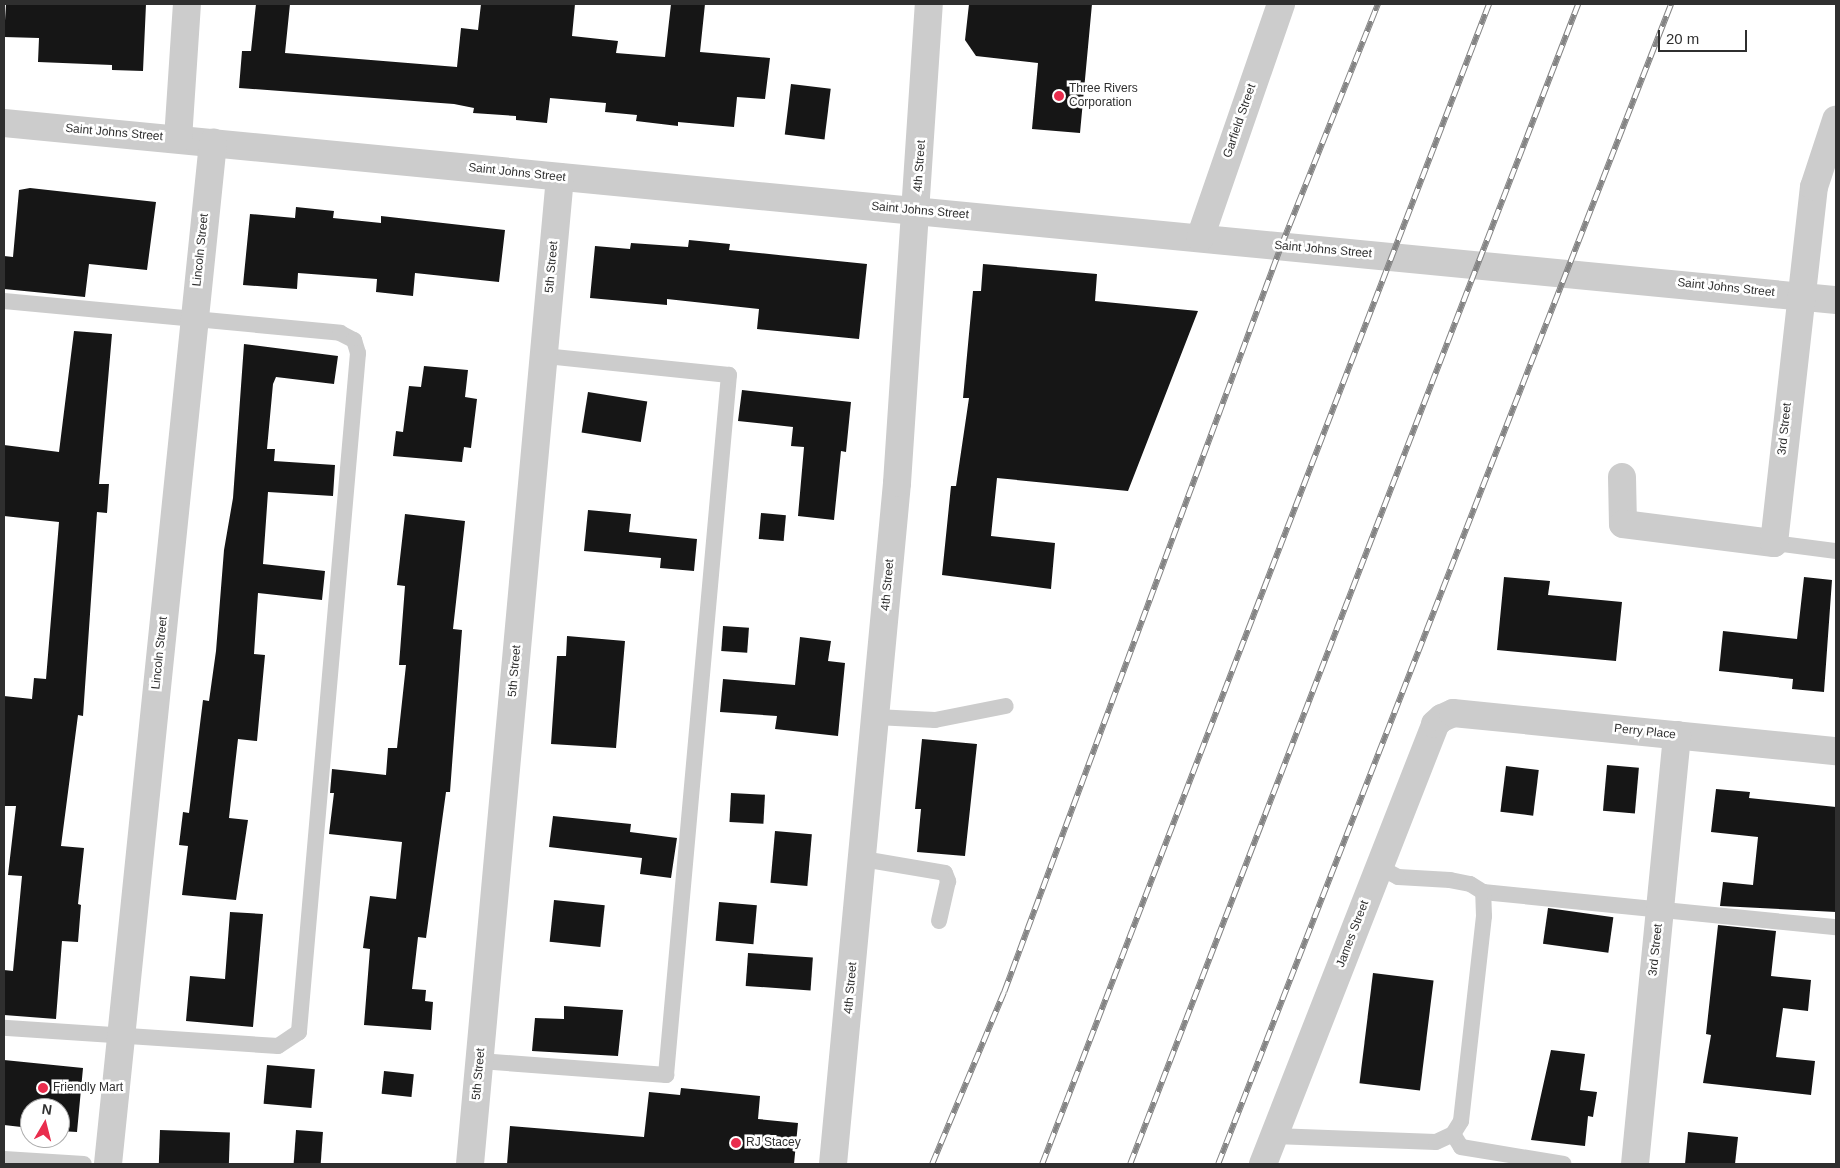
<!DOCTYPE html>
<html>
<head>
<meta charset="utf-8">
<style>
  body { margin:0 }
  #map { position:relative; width:1840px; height:1168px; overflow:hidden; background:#fff; font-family:Arial,sans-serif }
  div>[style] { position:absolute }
  .building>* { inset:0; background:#161616; transform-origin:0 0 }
  .service>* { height:16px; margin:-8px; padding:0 8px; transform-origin:8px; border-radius:8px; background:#ccc }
  .minor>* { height:28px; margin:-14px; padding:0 14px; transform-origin:14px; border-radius:14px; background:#ccc }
  .rail>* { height:5.5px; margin-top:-2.75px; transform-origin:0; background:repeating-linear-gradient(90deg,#fff 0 11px,#848484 0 22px); box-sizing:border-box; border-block:1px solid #848484 }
  .dots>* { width:14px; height:14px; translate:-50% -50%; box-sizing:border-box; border:2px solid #fff; border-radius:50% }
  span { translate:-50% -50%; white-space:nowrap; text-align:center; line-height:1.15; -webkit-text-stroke:5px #fff; paint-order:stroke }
  .poi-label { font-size:12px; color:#2f2f2f }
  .left { translate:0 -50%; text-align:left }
  .street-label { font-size:12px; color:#2f2f2f }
  .frame { position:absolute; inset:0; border:5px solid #2f2f2f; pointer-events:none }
  .north { position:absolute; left:20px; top:1098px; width:50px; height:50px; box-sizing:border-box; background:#fff; border:1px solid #acacac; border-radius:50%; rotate:8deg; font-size:14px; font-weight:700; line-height:20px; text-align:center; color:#2f2f2f }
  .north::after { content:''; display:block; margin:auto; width:18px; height:22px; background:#e92d4d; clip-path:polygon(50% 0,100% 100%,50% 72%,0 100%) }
  .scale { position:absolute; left:1658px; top:30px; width:89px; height:22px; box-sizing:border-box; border:2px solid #2f2f2f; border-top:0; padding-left:6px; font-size:15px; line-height:18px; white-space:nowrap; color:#2f2f2f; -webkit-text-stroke:4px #fff; paint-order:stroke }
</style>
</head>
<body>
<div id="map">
  <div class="building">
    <i style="clip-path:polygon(6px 4px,146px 4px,143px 71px,112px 70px,112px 65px,38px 62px,39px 38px,4px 37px)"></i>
    <i style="clip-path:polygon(256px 4px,290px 4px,285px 53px,457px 67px,461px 28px,478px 30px,481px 4px,575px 4px,572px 36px,618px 41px,616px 53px,665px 57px,671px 4px,705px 4px,700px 52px,770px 58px,765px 99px,737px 97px,734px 127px,678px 122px,678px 126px,636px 121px,637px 115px,605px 112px,606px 103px,550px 98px,547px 123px,516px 120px,516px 116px,473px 113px,474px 108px,454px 104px,239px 88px,242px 51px,251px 51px)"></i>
    <i style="clip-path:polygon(969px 4px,1092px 4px,1080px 133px,1032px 129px,1038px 63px,976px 56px,965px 40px)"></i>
    <i style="left:791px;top:84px;width:40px;height:51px;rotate:7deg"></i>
    <i style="clip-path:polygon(30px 188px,156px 202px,147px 270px,89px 264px,85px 297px,4px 289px,4px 256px,13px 257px,19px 190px)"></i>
    <i style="clip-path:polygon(296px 207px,334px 211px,333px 218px,381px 223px,381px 216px,505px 230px,499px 282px,415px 273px,413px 296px,376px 292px,377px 279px,298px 273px,297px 289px,243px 285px,250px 214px,295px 218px)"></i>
    <i style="clip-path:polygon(689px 240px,730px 244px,729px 250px,867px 264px,859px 339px,757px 329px,759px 309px,667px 299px,667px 305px,590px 298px,595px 246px,630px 249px,631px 243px,688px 247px)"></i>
    <i style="clip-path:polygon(983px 264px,1097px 274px,1095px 301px,1198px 311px,1128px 491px,997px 478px,991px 536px,1055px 543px,1051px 589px,942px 575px,951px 486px,956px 486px,969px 398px,963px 398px,973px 291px,981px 291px)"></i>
    <i style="clip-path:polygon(74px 331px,112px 334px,99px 484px,109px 484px,107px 513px,97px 512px,83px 716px,78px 715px,61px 846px,84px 848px,78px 904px,81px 905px,78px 942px,62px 941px,56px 1019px,4px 1015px,4px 970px,13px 971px,22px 876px,8px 875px,16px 806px,4px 806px,4px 696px,32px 699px,34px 678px,46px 679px,59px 522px,4px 516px,4px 445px,59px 452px)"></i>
    <i style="clip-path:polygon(244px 344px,338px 356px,334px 384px,276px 377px,273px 384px,267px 449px,275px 449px,274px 461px,335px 465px,333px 496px,268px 492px,263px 564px,325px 571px,322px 600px,258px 593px,254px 654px,265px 655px,257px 741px,238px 739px,229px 818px,248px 820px,236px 900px,182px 895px,188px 846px,179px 845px,183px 812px,189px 813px,203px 700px,209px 701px,216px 651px,224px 550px,233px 498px)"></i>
    <i style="clip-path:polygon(424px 366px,468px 370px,465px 397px,477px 399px,471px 448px,464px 447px,462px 462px,393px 456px,396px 431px,403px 432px,409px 386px,421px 387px)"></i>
    <i style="clip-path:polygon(742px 390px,851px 402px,846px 452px,841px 451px,834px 520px,798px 516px,804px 447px,791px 446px,793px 427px,738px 421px)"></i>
    <i style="left:588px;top:392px;width:60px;height:41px;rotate:9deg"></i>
    <i style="clip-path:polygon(588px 510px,631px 514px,629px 532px,697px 539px,694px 571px,660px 568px,661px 558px,584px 551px)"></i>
    <i style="left:761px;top:513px;width:25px;height:26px;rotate:5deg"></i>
    <i style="clip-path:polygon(405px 514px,465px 521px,453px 629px,462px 630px,450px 792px,446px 792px,426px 938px,418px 937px,412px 989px,426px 990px,425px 1001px,433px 1002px,431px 1030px,364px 1025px,370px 949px,363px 948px,370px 896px,396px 899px,402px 842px,329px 834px,334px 793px,330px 793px,332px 769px,386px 775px,388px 748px,397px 748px,406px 665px,399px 665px,405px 586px,397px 585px)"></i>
    <i style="clip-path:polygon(1504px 577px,1550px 581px,1548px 595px,1622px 602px,1616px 661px,1497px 650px)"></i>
    <i style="clip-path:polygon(1804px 577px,1832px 580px,1824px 692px,1792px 689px,1793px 679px,1719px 671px,1723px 631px,1797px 639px)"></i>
    <i style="left:723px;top:626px;width:26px;height:25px;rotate:4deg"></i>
    <i style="clip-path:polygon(567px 636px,625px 641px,616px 748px,551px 744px,557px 656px,566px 656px)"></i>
    <i style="clip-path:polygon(800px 637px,831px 641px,828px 661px,845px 663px,838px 736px,775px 729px,777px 716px,720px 712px,723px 679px,795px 685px)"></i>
    <i style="clip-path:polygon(922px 739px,977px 744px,965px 856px,917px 852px,921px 809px,915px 809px)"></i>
    <i style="left:1607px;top:765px;width:32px;height:46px;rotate:5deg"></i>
    <i style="left:1506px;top:766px;width:33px;height:46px;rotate:7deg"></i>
    <i style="clip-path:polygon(1716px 789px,1750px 792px,1749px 798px,1836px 807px,1836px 912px,1720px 906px,1723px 882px,1753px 885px,1758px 837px,1711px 832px)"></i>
    <i style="left:731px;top:793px;width:34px;height:29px;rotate:3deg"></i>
    <i style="clip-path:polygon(553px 816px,631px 824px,630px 832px,677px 838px,671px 878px,640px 874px,642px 858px,549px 847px)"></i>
    <i style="left:775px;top:831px;width:37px;height:52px;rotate:5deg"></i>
    <i style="left:554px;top:900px;width:51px;height:42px;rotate:6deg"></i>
    <i style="left:719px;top:902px;width:38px;height:39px;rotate:5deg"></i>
    <i style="left:1548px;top:908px;width:66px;height:36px;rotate:8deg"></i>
    <i style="clip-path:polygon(230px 912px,263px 914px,253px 1027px,186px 1021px,190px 976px,225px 979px)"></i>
    <i style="clip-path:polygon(1718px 925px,1776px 931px,1771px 976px,1811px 980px,1808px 1011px,1783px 1008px,1776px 1057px,1815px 1061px,1811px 1095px,1703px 1083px,1711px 1035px,1706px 1034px)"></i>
    <i style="left:748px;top:953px;width:65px;height:33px;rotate:4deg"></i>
    <i style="left:1373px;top:973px;width:61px;height:111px;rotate:7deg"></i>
    <i style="clip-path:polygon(564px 1006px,623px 1010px,618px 1056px,532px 1051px,535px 1018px,564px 1019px)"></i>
    <i style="clip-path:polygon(1551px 1050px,1585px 1054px,1580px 1090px,1597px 1092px,1593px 1117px,1588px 1116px,1585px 1146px,1531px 1140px)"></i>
    <i style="clip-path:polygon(4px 1060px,83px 1068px,77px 1132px,60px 1131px,60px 1108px,30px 1108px,30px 1128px,4px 1125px)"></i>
    <i style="left:267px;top:1065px;width:48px;height:39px;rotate:5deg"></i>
    <i style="left:384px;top:1071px;width:30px;height:23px;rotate:6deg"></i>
    <i style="clip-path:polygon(681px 1088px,760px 1096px,758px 1119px,798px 1123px,794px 1164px,507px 1164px,510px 1126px,644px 1137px,649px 1092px,680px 1095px)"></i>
    <i style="left:160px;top:1130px;width:70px;height:34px;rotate:2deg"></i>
    <i style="left:296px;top:1130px;width:27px;height:34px;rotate:4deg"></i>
    <i style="clip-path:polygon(1688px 1132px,1738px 1137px,1735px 1164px,1685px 1164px)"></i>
  </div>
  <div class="service">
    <i style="left:4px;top:301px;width:338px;rotate:5.4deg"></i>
    <i style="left:340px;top:333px;width:16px;rotate:27deg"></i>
    <i style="left:354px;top:340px;width:14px;rotate:73deg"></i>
    <i style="left:358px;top:353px;width:682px;rotate:94.97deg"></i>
    <i style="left:299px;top:1032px;width:25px;rotate:146deg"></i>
    <i style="left:278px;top:1046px;width:275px;rotate:-176.2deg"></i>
    <i style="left:1774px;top:543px;width:63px;rotate:7.4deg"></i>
    <i style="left:876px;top:717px;width:59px;rotate:2.9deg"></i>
    <i style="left:935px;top:720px;width:72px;rotate:-11.2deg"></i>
    <i style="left:863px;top:859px;width:83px;rotate:9.7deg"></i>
    <i style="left:945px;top:873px;width:9px;rotate:69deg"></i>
    <i style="left:948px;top:881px;width:41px;rotate:102.7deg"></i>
    <i style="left:1483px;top:892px;width:355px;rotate:5.7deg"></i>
    <i style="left:480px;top:1061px;width:187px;rotate:4.3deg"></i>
    <i style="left:666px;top:1075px;width:703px;rotate:-84.86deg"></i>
    <i style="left:729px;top:375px;width:186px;rotate:-174.1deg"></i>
    <i style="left:1453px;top:1134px;width:15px;rotate:58deg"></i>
    <i style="left:1461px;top:1147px;width:104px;rotate:9.4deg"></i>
    <i style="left:1274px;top:1136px;width:162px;rotate:2.1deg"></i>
    <i style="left:1436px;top:1142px;width:19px;rotate:-25deg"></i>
    <i style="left:1453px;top:1134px;width:15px;rotate:-58deg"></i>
    <i style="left:1461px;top:1121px;width:206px;rotate:-83.6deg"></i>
    <i style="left:1484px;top:916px;width:24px;rotate:-92deg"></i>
    <i style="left:1483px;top:892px;width:15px;rotate:-148deg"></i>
    <i style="left:1470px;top:884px;width:20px;rotate:-169deg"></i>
    <i style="left:1450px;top:880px;width:52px;rotate:-176.7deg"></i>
    <i style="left:1398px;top:877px;width:21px;rotate:-152deg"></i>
    <i style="left:4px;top:1159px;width:80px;rotate:3.6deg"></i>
  </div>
  <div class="minor">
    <i style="left:4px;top:123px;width:1841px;rotate:5.52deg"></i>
    <i style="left:178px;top:139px;width:135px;rotate:-86.2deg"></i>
    <i style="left:1200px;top:238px;width:248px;rotate:-70.9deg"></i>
    <i style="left:1622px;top:477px;width:47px;rotate:88.8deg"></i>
    <i style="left:1623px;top:524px;width:152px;rotate:7.2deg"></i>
    <i style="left:1774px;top:543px;width:358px;rotate:-83.6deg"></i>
    <i style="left:1814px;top:187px;width:71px;rotate:-71.8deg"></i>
    <i style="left:108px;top:1164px;width:1027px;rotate:-84.13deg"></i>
    <i style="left:470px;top:1164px;width:991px;rotate:-84.79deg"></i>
    <i style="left:833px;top:1164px;width:684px;rotate:-84.63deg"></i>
    <i style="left:897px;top:483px;width:480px;rotate:-86.2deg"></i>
    <i style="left:1263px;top:1164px;width:472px;rotate:-68.6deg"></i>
    <i style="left:1435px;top:724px;width:9px;rotate:-41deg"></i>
    <i style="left:1442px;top:718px;width:12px;rotate:-24deg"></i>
    <i style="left:1453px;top:713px;width:385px;rotate:5.7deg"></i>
    <i style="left:1635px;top:1164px;width:431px;rotate:-84.4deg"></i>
  </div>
  <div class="rail">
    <i style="left:932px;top:1164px;width:186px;rotate:-67.3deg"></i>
    <i style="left:1004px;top:992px;width:796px;rotate:-69.63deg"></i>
    <i style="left:1281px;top:246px;width:261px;rotate:-68.2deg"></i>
    <i style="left:1042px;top:1164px;width:1243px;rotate:-68.93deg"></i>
    <i style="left:1130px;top:1164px;width:1244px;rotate:-68.88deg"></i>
    <i style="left:1218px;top:1164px;width:1245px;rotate:-68.67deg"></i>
  </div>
  <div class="dots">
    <i style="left:1059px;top:96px;background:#e92d4d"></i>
    <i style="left:43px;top:1088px;background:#e92d4d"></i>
    <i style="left:736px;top:1143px;background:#e92d4d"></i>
  </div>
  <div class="poi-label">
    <span class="left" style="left:1069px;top:96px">Three Rivers<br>Corporation</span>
    <span class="left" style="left:53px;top:1088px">Friendly Mart</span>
    <span class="left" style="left:746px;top:1143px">RJ Stacey</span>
  </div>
  <div class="street-label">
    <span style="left:1240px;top:121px;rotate:-71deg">Garfield Street</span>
    <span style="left:114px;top:133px;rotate:5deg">Saint Johns Street</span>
    <span style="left:920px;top:166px;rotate:-86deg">4th Street</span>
    <span style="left:517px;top:173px;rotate:6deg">Saint Johns Street</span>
    <span style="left:920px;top:211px;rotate:5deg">Saint Johns Street</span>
    <span style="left:201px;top:250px;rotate:-84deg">Lincoln Street</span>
    <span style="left:1323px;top:250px;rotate:5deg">Saint Johns Street</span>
    <span style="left:552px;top:267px;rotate:-85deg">5th Street</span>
    <span style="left:1726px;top:288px;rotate:6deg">Saint Johns Street</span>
    <span style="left:1785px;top:429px;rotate:-84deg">3rd Street</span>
    <span style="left:888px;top:585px;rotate:-85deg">4th Street</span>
    <span style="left:160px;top:653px;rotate:-84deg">Lincoln Street</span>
    <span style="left:515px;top:671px;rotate:-85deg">5th Street</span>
    <span style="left:1645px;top:732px;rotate:6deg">Perry Place</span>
    <span style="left:1353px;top:934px;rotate:-69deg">James Street</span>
    <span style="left:1656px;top:950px;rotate:-84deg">3rd Street</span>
    <span style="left:851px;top:988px;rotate:-85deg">4th Street</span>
    <span style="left:479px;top:1074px;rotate:-85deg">5th Street</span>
  </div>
  <div class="frame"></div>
  <div class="north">N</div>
  <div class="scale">20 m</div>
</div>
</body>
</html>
